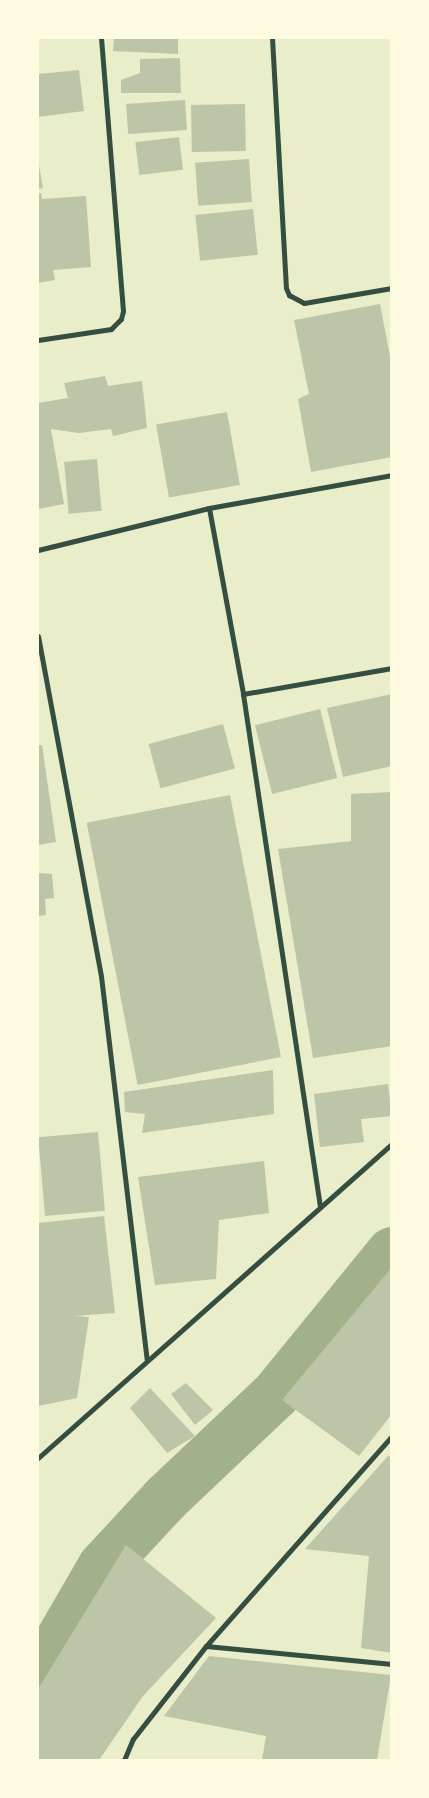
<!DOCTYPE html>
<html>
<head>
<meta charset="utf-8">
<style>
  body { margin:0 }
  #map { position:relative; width:429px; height:1798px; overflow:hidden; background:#e9edc9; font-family:"Golos Text",sans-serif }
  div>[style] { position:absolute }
  .river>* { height:50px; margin:-25px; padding:0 25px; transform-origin:25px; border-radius:25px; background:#a3b18a }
  .building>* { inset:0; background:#bcc5a7; transform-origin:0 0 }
  .minor>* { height:5px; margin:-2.5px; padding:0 2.5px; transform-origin:2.5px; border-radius:2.5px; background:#344e41 }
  span { translate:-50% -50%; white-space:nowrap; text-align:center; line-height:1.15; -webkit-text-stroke:4.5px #fefae0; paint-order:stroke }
  .frame { position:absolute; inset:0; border:39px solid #fefae0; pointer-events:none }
</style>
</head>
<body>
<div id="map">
  <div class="river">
    <i style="left:38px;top:1678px;width:129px;rotate:-59.9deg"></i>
    <i style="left:103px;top:1566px;width:91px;rotate:-47.2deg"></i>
    <i style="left:165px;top:1499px;width:153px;rotate:-43.4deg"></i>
    <i style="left:276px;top:1394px;width:183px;rotate:-50.8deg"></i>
  </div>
  <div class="building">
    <i style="clip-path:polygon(114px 38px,178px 38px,178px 54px,113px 51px)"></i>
    <i style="clip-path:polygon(180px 58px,181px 93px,121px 93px,121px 80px,140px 73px,140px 59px)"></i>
    <i style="clip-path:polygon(79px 70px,84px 111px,38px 117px,38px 74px)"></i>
    <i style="left:185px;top:100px;width:30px;height:59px;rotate:86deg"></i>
    <i style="left:245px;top:104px;width:47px;height:54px;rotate:89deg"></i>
    <i style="left:179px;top:137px;width:33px;height:44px;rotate:83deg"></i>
    <i style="left:249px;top:159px;width:43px;height:54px;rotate:86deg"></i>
    <i style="clip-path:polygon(38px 160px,43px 188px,38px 189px)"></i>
    <i style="clip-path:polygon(41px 193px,42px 199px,86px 196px,91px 267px,53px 270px,55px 280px,38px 283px,38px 194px)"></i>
    <i style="left:253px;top:209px;width:46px;height:58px;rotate:84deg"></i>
    <i style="clip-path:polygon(380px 304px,392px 367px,392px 457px,311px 472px,298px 399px,309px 394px,294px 320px)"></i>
    <i style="clip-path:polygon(105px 376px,108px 386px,142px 381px,147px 428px,113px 436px,111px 429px,79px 433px,51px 429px,64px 504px,38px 509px,38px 403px,68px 398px,64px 383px)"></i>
    <i style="left:227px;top:412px;width:74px;height:72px;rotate:80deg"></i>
    <i style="left:97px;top:459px;width:52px;height:33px;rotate:85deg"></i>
    <i style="clip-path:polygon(392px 694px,392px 766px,343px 777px,327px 708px)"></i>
    <i style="left:320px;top:709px;width:71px;height:67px;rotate:76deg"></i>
    <i style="left:223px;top:724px;width:46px;height:77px;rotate:75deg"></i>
    <i style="clip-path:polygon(38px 745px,42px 745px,56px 842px,38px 845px)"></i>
    <i style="clip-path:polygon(392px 792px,392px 1046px,313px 1058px,278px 849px,351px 841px,351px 794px)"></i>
    <i style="left:230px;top:795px;width:267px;height:146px;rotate:79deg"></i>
    <i style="clip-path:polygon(38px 873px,52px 874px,54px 898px,45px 899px,46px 915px,38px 916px)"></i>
    <i style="clip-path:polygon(273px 1070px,274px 1114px,142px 1133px,145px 1114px,125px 1112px,124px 1092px)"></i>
    <i style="clip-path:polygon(388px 1084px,392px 1116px,361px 1119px,364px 1142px,320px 1147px,314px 1094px)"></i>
    <i style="left:98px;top:1132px;width:79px;height:60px;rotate:85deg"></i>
    <i style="clip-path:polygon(264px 1161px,269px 1213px,219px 1220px,216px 1279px,155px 1285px,138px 1177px)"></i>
    <i style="clip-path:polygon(104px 1216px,115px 1313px,75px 1316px,89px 1317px,77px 1398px,38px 1406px,38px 1223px)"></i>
    <i style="clip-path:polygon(392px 1267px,392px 1414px,359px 1456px,282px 1400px)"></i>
    <i style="clip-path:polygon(186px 1383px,213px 1410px,195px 1425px,171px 1394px)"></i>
    <i style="clip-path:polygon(150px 1388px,195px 1436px,167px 1453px,130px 1408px)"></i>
    <i style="clip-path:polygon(388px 1456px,392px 1457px,392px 1653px,361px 1648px,369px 1556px,305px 1549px)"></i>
    <i style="clip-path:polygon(126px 1545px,216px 1618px,143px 1696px,99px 1760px,38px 1760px,38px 1689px)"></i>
    <i style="clip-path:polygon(209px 1656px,391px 1675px,377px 1760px,262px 1760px,266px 1736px,164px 1716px)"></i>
  </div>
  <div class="minor">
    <i style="left:272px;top:38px;width:250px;rotate:86.8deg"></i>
    <i style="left:286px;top:288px;width:8px;rotate:67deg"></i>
    <i style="left:289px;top:295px;width:17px;rotate:28deg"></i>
    <i style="left:304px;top:303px;width:89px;rotate:-9.7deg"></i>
    <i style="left:38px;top:340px;width:74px;rotate:-8.6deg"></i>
    <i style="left:111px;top:329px;width:14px;rotate:-45deg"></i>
    <i style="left:121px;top:319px;width:8px;rotate:-76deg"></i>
    <i style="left:123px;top:311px;width:274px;rotate:-94.6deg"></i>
    <i style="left:209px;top:508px;width:189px;rotate:79.6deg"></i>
    <i style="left:243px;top:694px;width:519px;rotate:81.46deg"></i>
    <i style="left:38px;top:550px;width:176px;rotate:-13.8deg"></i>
    <i style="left:209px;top:508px;width:186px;rotate:-10.2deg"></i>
    <i style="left:38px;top:636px;width:346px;rotate:79.5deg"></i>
    <i style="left:101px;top:976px;width:386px;rotate:83.2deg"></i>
    <i style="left:243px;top:694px;width:151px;rotate:-9.9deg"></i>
    <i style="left:38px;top:1458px;width:473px;rotate:-41.6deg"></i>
    <i style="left:206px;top:1646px;width:187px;rotate:5.5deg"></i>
    <i style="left:124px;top:1760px;width:23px;rotate:-67deg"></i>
    <i style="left:133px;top:1739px;width:118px;rotate:-51.9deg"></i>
    <i style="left:206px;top:1646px;width:281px;rotate:-48.5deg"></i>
  </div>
  <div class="frame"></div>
</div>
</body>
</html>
